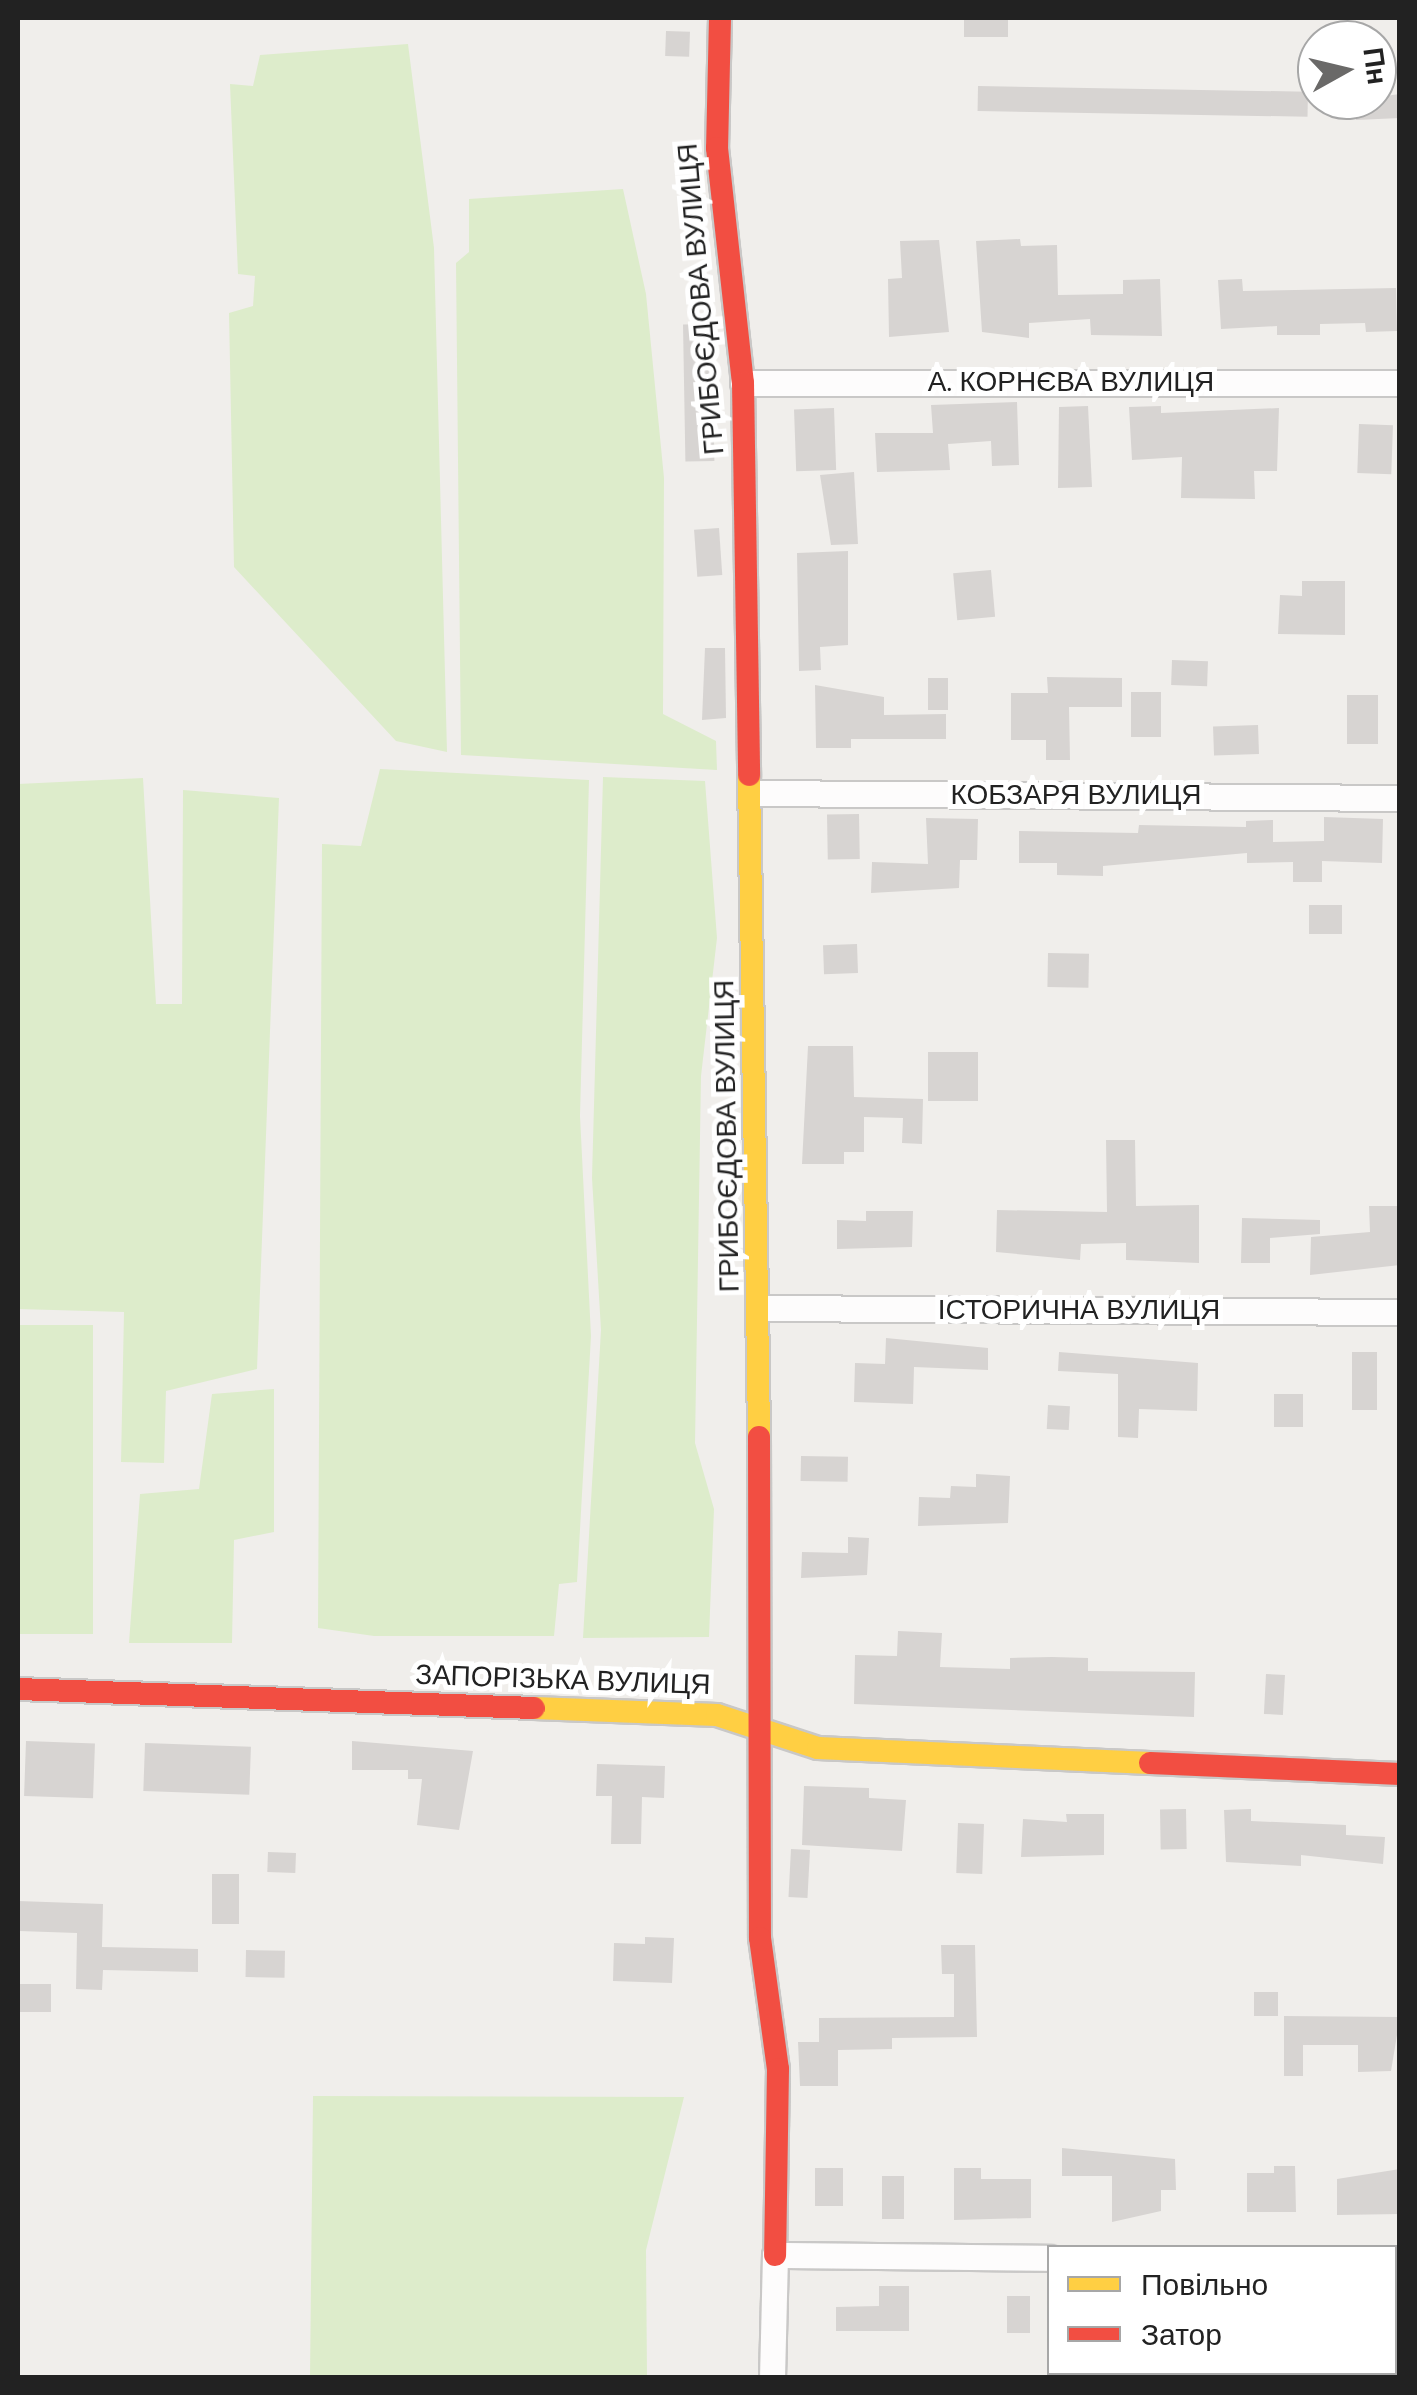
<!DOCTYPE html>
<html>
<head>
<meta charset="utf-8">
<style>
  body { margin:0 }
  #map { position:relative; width:1417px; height:2395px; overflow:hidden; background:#f0eeeb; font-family:"DM Sans",sans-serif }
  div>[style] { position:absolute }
  .grass>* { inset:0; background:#ddeccb; transform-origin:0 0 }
  .building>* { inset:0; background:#d7d4d2; transform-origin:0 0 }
  .roads { filter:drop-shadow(2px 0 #c9c8c7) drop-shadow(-2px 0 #c9c8c7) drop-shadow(0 2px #c9c8c7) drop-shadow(0 -2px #c9c8c7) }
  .street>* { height:25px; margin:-12.5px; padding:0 12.5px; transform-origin:12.5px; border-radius:12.5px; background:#fdfcfc }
  .slow>* { height:22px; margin:-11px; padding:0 11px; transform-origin:11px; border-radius:11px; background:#ffcf43 }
  .jam>* { height:22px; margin:-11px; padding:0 11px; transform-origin:11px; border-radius:11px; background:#f24e42 }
  span { translate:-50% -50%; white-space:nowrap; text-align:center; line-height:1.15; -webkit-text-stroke:10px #fff; paint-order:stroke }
  .street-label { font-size:28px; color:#222 }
  .frame { position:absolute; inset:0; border:20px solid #222; pointer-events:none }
  .legend { position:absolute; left:1047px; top:2245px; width:350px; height:130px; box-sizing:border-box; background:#fff; border:2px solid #a7a7a7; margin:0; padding:12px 18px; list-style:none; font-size:30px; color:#222 }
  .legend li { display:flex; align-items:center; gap:20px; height:50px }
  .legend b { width:50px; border:2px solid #a7a7a7 }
  .north { position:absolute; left:1297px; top:20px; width:100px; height:100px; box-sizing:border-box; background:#fff; border:2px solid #a7a7a7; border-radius:50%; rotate:82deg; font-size:28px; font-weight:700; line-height:40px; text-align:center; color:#222 }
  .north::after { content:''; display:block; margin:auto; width:35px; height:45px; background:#6a6968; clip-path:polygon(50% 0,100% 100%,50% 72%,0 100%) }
</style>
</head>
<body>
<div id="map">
  <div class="grass">
    <i style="clip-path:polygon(408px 44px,434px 248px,447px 752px,396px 741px,234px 567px,229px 313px,253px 306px,255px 276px,238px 274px,230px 84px,253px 86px,260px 55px)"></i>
    <i style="clip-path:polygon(623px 189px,646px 294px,664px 478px,663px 714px,716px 741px,717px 770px,461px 755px,456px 263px,469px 252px,469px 199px)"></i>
    <i style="clip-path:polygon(380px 769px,589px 780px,580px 1116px,591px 1336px,577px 1582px,559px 1584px,554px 1636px,374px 1636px,318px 1628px,322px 844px,361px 846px)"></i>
    <i style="clip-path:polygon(603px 777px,705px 781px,717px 938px,701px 1076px,695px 1443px,714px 1509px,709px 1637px,583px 1638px,601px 1330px,592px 1178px)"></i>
    <i style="clip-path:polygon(143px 778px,156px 1004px,182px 1004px,183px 790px,279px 798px,257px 1369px,166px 1391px,164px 1463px,121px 1462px,124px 1312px,18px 1309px,18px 784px)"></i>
    <i style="left:18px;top:1325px;width:75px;height:309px"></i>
    <i style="clip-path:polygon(274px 1389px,274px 1532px,234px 1540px,232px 1643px,129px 1643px,140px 1494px,199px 1489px,212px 1394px)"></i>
    <i style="clip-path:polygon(313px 2096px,684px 2097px,646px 2250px,647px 2377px,310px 2377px)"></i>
  </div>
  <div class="building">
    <i style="left:964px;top:18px;width:44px;height:19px"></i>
    <i style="left:666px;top:31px;width:24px;height:25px;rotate:2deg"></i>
    <i style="left:978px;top:86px;width:330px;height:25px;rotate:1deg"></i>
    <i style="clip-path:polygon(1400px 94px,1400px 118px,1356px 120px,1355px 100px)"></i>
    <i style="clip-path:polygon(1020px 239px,1021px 246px,1057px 245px,1058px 295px,1123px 294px,1123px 280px,1160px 279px,1162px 336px,1091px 335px,1090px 319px,1029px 323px,1029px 338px,982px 332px,976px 241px)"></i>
    <i style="clip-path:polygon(939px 240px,949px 332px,889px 337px,888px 279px,902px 278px,900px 241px)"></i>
    <i style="clip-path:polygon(1242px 279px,1243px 291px,1396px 288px,1397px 331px,1366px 332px,1365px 323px,1320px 324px,1320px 335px,1277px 335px,1277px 326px,1221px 329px,1218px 280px)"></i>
    <i style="left:712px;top:324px;width:137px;height:29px;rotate:89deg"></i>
    <i style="clip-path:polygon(1017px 402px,1019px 465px,992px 466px,991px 441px,948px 444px,950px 470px,877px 472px,875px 433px,933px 433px,931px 405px)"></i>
    <i style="clip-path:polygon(1088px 406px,1092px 487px,1058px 488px,1059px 407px)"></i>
    <i style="clip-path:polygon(1161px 406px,1161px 413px,1279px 408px,1277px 471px,1254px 471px,1255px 499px,1181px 498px,1182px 457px,1132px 460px,1129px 407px)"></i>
    <i style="left:834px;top:408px;width:62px;height:40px;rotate:88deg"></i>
    <i style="left:1359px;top:424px;width:34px;height:49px;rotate:2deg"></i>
    <i style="clip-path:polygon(854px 472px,858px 544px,831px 545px,820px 475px)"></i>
    <i style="left:719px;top:528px;width:47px;height:25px;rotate:86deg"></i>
    <i style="clip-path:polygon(848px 551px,848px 645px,820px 647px,821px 670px,799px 671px,797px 553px)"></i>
    <i style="left:991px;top:570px;width:47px;height:38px;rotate:85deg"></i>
    <i style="clip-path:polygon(1302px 581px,1345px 581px,1345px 635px,1278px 634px,1280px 595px,1302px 596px)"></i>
    <i style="clip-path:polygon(705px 648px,725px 648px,726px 718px,702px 720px)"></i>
    <i style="left:1172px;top:660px;width:36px;height:25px;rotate:2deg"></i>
    <i style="clip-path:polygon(1047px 677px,1122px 678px,1122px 707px,1069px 707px,1070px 760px,1046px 760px,1046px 740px,1011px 740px,1011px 693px,1048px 693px)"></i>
    <i style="left:928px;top:678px;width:20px;height:32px"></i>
    <i style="clip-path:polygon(815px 685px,884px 697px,884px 715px,946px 714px,946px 739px,851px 739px,851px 748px,816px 748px)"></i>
    <i style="left:1131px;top:692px;width:30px;height:45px"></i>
    <i style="left:1347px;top:695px;width:31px;height:49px"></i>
    <i style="left:1258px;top:725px;width:29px;height:45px;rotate:88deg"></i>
    <i style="left:859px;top:814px;width:45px;height:32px;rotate:89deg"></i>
    <i style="clip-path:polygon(1324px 817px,1383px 819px,1382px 863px,1322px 861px,1322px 882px,1293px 882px,1293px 862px,1247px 863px,1247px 853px,1103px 866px,1103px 876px,1057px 875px,1057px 863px,1019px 863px,1019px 831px,1138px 833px,1139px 825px,1246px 827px,1246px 821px,1273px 820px,1273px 842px,1324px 841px)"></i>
    <i style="clip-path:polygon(926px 818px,978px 819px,977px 860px,960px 860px,959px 888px,871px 893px,872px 862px,928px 864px)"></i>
    <i style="left:1309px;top:905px;width:33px;height:29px"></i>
    <i style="left:857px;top:944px;width:29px;height:34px;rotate:88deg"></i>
    <i style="left:1048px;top:953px;width:41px;height:34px;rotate:1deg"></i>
    <i style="clip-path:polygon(808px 1046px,853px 1046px,854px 1097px,923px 1099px,922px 1144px,902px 1143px,903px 1118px,864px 1117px,864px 1152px,844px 1152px,844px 1164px,802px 1164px)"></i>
    <i style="left:928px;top:1052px;width:50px;height:49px"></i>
    <i style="clip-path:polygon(1106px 1140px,1135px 1140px,1136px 1206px,1199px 1205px,1199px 1263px,1126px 1260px,1126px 1243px,1081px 1244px,1080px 1260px,996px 1252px,997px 1210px,1107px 1212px)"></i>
    <i style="clip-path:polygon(1369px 1206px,1400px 1206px,1400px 1265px,1310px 1275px,1311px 1237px,1370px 1232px)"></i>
    <i style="clip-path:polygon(866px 1211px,913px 1211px,912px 1247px,837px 1249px,837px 1220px,866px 1221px)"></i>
    <i style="clip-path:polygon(1242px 1218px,1320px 1220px,1320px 1234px,1270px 1238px,1270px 1263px,1241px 1263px)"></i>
    <i style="clip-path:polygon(886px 1338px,988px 1348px,988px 1370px,914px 1367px,913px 1404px,854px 1402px,855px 1363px,885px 1364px)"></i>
    <i style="clip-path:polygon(1059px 1352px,1198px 1363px,1197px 1411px,1139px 1409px,1138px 1438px,1118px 1437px,1118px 1374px,1058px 1371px)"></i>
    <i style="left:1352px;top:1352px;width:25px;height:58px"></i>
    <i style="left:1303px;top:1394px;width:33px;height:29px;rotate:90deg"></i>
    <i style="left:1048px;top:1405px;width:22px;height:24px;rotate:3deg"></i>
    <i style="left:801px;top:1456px;width:47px;height:25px;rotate:1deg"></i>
    <i style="clip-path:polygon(976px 1474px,1010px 1476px,1008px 1523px,918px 1526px,919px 1497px,950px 1498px,951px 1486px,976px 1487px)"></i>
    <i style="clip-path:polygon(848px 1537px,869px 1538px,867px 1575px,801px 1578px,802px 1552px,848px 1553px)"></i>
    <i style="clip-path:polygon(898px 1631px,942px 1633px,940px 1667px,1010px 1669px,1010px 1658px,1052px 1657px,1088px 1658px,1088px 1671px,1195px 1672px,1194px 1717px,854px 1704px,855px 1655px,897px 1656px)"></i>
    <i style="left:1266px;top:1674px;width:19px;height:40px;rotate:3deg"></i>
    <i style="left:26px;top:1741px;width:69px;height:55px;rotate:2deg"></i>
    <i style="clip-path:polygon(352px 1741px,473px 1751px,459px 1830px,417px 1825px,422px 1779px,408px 1779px,408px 1770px,352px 1770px)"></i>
    <i style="left:145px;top:1743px;width:106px;height:48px;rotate:2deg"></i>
    <i style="clip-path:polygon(597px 1764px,665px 1766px,664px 1798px,642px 1797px,641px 1844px,611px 1844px,612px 1796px,596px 1796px)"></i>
    <i style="clip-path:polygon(804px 1786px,869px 1788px,869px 1798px,906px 1800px,902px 1851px,802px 1845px)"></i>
    <i style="left:1186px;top:1809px;width:40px;height:26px;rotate:89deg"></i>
    <i style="clip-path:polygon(1251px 1809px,1251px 1821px,1346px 1825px,1346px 1835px,1385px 1837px,1383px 1864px,1301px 1855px,1301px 1866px,1226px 1862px,1224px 1810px)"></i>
    <i style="clip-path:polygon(1066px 1814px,1104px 1814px,1104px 1855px,1021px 1857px,1023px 1819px,1067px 1822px)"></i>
    <i style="left:958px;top:1823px;width:26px;height:50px;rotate:2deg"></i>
    <i style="left:791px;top:1849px;width:19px;height:48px;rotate:3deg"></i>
    <i style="left:268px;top:1852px;width:28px;height:20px;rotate:2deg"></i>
    <i style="left:212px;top:1874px;width:27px;height:50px"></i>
    <i style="clip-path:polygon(18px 1901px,103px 1904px,102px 1947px,198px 1949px,198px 1972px,103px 1970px,102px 1990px,76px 1989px,77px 1933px,19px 1931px)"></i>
    <i style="clip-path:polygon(645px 1937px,674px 1938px,672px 1983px,613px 1981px,614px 1943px,645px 1944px)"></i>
    <i style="clip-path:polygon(941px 1945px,975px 1945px,977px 2037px,892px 2038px,892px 2049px,838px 2050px,838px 2086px,800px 2086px,798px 2042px,819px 2042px,819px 2018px,954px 2017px,954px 1974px,942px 1974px)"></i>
    <i style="left:246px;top:1950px;width:39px;height:27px;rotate:1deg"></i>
    <i style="left:18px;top:1984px;width:33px;height:28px"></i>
    <i style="left:1278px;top:1992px;width:24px;height:24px;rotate:90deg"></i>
    <i style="clip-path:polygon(1284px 2016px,1400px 2017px,1391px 2071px,1358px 2072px,1358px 2045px,1303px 2045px,1303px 2076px,1284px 2076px)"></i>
    <i style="clip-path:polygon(1062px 2148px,1175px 2159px,1176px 2190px,1161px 2190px,1161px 2211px,1112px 2222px,1112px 2176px,1062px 2176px)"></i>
    <i style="clip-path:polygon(1274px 2166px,1295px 2166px,1296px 2212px,1247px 2212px,1247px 2173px,1274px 2173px)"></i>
    <i style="left:815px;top:2168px;width:28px;height:38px"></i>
    <i style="clip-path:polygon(954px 2168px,981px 2168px,981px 2179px,1031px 2179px,1031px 2218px,954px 2220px)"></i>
    <i style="clip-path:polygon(1400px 2169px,1400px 2214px,1337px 2215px,1337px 2179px)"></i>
    <i style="left:882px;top:2176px;width:22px;height:43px"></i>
    <i style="clip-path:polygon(879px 2286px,909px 2286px,909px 2331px,836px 2331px,836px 2307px,879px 2306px)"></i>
    <i style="left:1030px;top:2296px;width:37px;height:23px;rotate:90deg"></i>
  </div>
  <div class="roads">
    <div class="street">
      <i style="left:743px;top:383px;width:657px"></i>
      <i style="left:753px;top:793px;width:647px;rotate:0.44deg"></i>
      <i style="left:759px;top:1308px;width:641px;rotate:0.36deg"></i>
      <i style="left:1394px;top:2261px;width:6px"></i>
      <i style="left:772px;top:2378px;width:123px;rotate:-88.6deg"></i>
      <i style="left:775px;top:2255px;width:275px;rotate:0.6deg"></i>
    </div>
    <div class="slow">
      <i style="left:749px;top:775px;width:662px;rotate:89.13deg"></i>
      <i style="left:534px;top:1708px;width:183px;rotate:2.2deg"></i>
      <i style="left:717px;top:1715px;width:106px;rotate:18.1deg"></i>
      <i style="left:818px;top:1748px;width:332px;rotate:2.6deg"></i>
    </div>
    <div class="jam">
      <i style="left:720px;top:18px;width:130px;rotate:91.3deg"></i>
      <i style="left:717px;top:148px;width:236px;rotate:83.7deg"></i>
      <i style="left:743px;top:383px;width:392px;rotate:89.1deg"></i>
      <i style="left:759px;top:1437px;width:501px;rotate:89.89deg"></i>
      <i style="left:760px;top:1938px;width:132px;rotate:82.2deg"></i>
      <i style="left:778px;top:2069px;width:186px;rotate:90.9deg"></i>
      <i style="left:18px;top:1689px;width:516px;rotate:2.11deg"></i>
      <i style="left:1150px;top:1763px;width:250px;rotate:2.5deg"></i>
    </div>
  </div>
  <div class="street-label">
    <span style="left:701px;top:299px;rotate:-95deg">ГРИБОЄДОВА ВУЛИЦЯ</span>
    <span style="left:1071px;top:382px">А. КОРНЄВА ВУЛИЦЯ</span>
    <span style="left:1076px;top:795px">КОБЗАРЯ ВУЛИЦЯ</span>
    <span style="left:727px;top:1136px;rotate:-91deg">ГРИБОЄДОВА ВУЛИЦЯ</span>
    <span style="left:1079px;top:1310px">ІСТОРИЧНА ВУЛИЦЯ</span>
    <span style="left:563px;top:1680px;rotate:2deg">ЗАПОРІЗЬКА ВУЛИЦЯ</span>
  </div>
  <div class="frame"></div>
  <ul class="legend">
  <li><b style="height:12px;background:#ffcf43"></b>Повільно</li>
  <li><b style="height:12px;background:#f24e42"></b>Затор</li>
  </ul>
  <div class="north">Пн</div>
</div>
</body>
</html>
